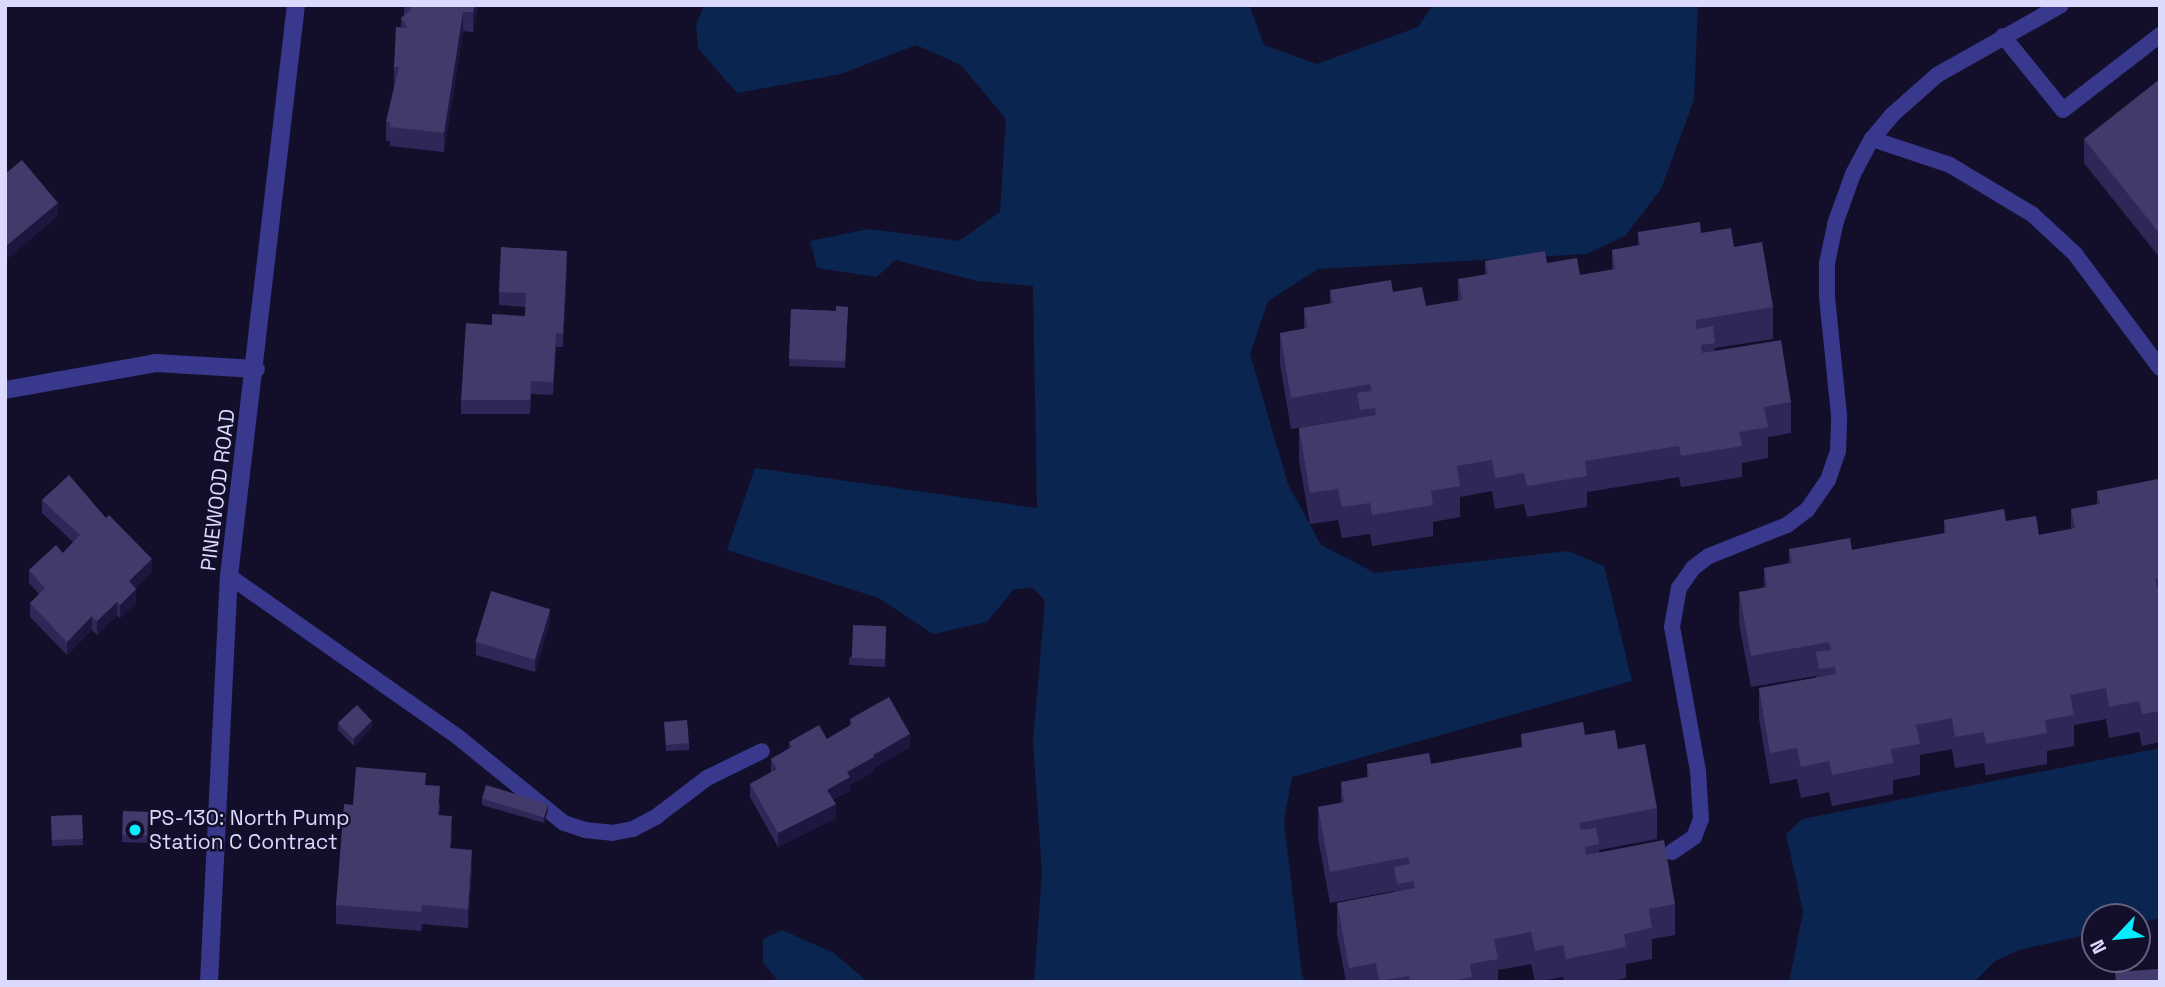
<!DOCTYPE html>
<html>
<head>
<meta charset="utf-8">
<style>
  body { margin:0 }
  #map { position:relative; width:2165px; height:987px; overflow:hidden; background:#130f2b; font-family:"Space Grotesk",sans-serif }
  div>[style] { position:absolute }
  .water>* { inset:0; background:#0a254f }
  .service>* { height:16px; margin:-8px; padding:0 8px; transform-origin:8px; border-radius:8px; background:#38388c }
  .minor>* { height:18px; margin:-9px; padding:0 9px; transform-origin:9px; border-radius:9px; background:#38388c }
  .tertiary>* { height:18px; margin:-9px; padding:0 9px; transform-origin:9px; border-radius:9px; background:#38388c }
  .wall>* { inset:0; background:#302759; transform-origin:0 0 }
  .shaded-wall>* { inset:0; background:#1d163f }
  .building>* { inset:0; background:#423a6b; transform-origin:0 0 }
  .dots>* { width:19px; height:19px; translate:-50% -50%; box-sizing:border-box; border:4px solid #130f2b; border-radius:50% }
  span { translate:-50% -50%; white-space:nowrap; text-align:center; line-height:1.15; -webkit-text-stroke:5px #130f2b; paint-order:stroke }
  .street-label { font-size:21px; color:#dcd9ff }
  .poi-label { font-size:21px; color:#dcd9ff }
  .left { translate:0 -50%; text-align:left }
  .frame { position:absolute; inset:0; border:7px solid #dcd9ff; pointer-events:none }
  .north { position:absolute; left:2081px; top:903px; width:70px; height:70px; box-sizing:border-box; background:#130f2b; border:2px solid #636080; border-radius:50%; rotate:244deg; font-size:19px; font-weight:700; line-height:28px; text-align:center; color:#dcd9ff }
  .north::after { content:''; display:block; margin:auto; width:24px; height:32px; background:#05eeff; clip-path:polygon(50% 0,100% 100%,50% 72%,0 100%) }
</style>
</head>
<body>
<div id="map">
  <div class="water">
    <i style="clip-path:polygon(705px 5px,1249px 5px,1264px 45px,1317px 64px,1418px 27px,1433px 5px,1698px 5px,1694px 100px,1661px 189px,1625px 236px,1587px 254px,1318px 269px,1268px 301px,1250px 354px,1288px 484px,1321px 545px,1375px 573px,1568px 551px,1604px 566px,1632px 681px,1292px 777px,1284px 821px,1302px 976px,1307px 982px,1034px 982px,1042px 873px,1033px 741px,1045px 601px,1033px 588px,1014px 589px,987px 622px,933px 634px,879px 598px,727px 550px,755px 468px,1037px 508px,1033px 286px,977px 281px,895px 260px,877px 277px,817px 268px,810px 241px,869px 229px,959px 241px,1000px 212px,1006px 119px,961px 65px,916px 45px,841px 74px,737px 93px,698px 48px,696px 23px)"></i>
    <i style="clip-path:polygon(2160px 748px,2160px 918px,2137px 924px,2137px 917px,2095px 917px,2095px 933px,2019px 950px,1995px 961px,1974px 982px,1789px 982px,1803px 912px,1786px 834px,1802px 819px)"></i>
    <i style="clip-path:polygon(782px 930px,834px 953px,868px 982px,779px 982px,763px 963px,763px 939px)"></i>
  </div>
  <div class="service">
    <i style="left:2003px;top:36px;width:95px;rotate:51deg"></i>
    <i style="left:2063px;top:110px;width:123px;rotate:-37.7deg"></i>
    <i style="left:1872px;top:139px;width:82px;rotate:18.4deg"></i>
    <i style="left:1950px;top:165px;width:96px;rotate:30.9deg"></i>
    <i style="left:2032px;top:214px;width:59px;rotate:42.9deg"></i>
    <i style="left:2075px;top:254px;width:142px;rotate:53.3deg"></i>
    <i style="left:229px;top:576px;width:280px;rotate:35.1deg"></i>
    <i style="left:458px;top:737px;width:136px;rotate:39.1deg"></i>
    <i style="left:564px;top:823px;width:22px;rotate:18deg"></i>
    <i style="left:585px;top:830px;width:27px;rotate:6deg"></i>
    <i style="left:612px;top:833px;width:21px;rotate:-11deg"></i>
    <i style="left:633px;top:829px;width:27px;rotate:-28deg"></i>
    <i style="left:657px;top:816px;width:63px;rotate:-37.2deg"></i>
    <i style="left:707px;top:778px;width:61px;rotate:-26.1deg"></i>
    <i style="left:1672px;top:852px;width:27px;rotate:-34deg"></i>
    <i style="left:1694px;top:837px;width:19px;rotate:-69deg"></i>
    <i style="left:1701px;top:819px;width:48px;rotate:-93.6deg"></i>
    <i style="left:1698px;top:771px;width:146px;rotate:-100.2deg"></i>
    <i style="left:1672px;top:627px;width:40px;rotate:-80deg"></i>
    <i style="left:1679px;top:588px;width:24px;rotate:-55deg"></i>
    <i style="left:1693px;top:568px;width:20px;rotate:-37deg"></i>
    <i style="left:1709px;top:556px;width:84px;rotate:-21.7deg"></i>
    <i style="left:1787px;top:525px;width:25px;rotate:-37deg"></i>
    <i style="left:1807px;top:510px;width:37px;rotate:-55deg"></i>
    <i style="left:1828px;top:480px;width:31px;rotate:-71deg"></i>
    <i style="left:1838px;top:451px;width:36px;rotate:-88deg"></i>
    <i style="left:1839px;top:415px;width:119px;rotate:-95.8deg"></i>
    <i style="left:1827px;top:297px;width:34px;rotate:-90deg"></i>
    <i style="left:1827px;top:263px;width:40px;rotate:-78deg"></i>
    <i style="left:1835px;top:224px;width:53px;rotate:-70.2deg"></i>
    <i style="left:1853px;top:174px;width:40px;rotate:-62deg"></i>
    <i style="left:1872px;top:139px;width:31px;rotate:-50deg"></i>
    <i style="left:1892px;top:115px;width:60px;rotate:-41.6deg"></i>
    <i style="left:1937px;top:75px;width:142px;rotate:-29.4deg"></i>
  </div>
  <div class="minor">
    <i style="left:5px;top:390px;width:153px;rotate:-10.1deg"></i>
    <i style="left:156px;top:363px;width:100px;rotate:3.4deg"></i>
  </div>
  <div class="tertiary">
    <i style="left:209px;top:982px;width:406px;rotate:-87.2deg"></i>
    <i style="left:229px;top:576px;width:575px;rotate:-83.31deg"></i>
  </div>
  <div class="wall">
    <i style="clip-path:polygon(404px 5px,478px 5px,473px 32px,463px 31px,444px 152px,390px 146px,390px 141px,386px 141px,386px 122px,394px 86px,394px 67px,401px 28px,401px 18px,404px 15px)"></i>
    <i style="clip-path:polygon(2160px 79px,2160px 258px,2084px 163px,2084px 139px)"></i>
    <i style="clip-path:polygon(1638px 232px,1701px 233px,1734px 247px,1773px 307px,1773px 339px,1715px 348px,1715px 351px,1791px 402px,1791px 433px,1768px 437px,1768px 458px,1742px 463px,1742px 477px,1681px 487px,1679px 477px,1587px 492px,1587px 507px,1527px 517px,1524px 504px,1495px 509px,1492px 491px,1460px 497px,1460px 517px,1433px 522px,1433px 536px,1372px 546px,1370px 534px,1342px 538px,1338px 520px,1310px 524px,1299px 460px,1299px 428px,1357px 418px,1291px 429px,1280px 364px,1280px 333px,1304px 329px,1304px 308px,1330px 304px,1330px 290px,1393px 292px,1426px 306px,1458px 301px,1458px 279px,1485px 275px,1485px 261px,1547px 263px,1580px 275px,1612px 270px,1612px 250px,1638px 245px)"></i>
    <i style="clip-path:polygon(567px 264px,563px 347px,556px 347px,553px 395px,531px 394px,530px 414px,461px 414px,461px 400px,492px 325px,525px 316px,526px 307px,499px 305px,499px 292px)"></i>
    <i style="clip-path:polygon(848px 307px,845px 368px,789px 366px,791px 309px,836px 311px)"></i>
    <i style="clip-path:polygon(2160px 488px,2160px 742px,2142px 746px,2139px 732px,2109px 738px,2106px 719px,2074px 725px,2074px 746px,2047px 751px,2047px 764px,1986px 775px,1984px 763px,1955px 768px,1952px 749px,1920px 755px,1920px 775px,1893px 780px,1893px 794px,1832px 806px,1829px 792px,1801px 798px,1797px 779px,1770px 784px,1759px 719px,1759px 688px,1816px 678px,1816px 676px,1751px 687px,1739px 623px,1739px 592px,1764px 588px,1764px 568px,1789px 563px,1789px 549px,1852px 550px,1944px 533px,1944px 520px,2006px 521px,2039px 535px,2071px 529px,2071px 509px,2097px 504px,2097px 491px)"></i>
    <i style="clip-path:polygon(42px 500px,152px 572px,135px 589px,136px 603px,120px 618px,117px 615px,97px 635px,92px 630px,67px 655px,30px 617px,30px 603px,39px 594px,29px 583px,29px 570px,63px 553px,73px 542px,42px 513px)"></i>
    <i style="clip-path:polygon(550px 622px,535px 672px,476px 655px,476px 642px)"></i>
    <i style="clip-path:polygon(886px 626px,885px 667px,849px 665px,849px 658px)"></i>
    <i style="clip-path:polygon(850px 719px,910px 747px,874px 768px,874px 771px,850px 785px,850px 791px,833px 800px,836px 818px,778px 847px,750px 797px,750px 784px,771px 772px,771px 759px,789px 748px,789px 742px,827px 739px,850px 726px)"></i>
    <i style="clip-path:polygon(664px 721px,689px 743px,689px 750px,666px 751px)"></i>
    <i style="clip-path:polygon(338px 723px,372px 728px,354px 746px,338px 730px)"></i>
    <i style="clip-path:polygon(1521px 734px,1585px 735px,1618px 749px,1657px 808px,1657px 839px,1599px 850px,1599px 852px,1675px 904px,1675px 935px,1652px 939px,1652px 959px,1626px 964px,1626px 978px,1608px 982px,1564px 982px,1563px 977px,1535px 982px,1531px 964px,1498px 970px,1498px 982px,1346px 982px,1337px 934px,1337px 903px,1394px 892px,1394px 891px,1330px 903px,1318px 838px,1318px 807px,1341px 803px,1341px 782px,1367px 777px,1367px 764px,1431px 764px,1521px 747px)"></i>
    <i style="clip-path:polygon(426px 785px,440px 805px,439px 815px,452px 835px,451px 848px,472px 869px,468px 928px,422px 924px,421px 931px,336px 924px,336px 905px,353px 805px)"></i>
    <i style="clip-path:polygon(482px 798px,548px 810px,544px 823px,482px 805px)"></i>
    <i style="clip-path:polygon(148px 812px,147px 843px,122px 842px,122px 835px)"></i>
    <i style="left:82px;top:815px;width:30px;height:31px;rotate:88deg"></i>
  </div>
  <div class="shaded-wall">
    <i style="clip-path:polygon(475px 5px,478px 5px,473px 32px,473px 12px)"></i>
    <i style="clip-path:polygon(463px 12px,463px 31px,444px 152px,444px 133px)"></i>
    <i style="clip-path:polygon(58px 203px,58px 216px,5px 261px,5px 247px)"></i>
    <i style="clip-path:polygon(567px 251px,567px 264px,563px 347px,563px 334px)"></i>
    <i style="clip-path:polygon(152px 559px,152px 572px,129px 595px,129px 581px)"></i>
    <i style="clip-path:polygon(136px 589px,136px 603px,120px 618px,120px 605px)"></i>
    <i style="clip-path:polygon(117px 602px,117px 615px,97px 635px,97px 621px)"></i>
    <i style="clip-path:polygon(550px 609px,550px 622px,535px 672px,535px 659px)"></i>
    <i style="clip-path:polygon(92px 616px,92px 630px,67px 655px,67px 642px)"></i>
    <i style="clip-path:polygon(372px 721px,372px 728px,354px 746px,354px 739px)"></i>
    <i style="clip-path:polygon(910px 734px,910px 747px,874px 768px,874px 771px,850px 785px,850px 791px,827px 803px,827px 790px,847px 772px,873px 755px)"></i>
    <i style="clip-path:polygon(548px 804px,548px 810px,544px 823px,544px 816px)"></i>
    <i style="clip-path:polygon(836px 804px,836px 818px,778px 847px,778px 833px)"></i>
    <i style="clip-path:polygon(452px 816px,452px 835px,450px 867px,450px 848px)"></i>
    <i style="clip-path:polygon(472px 850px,472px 869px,468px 928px,468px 909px)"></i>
  </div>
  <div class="building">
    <i style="clip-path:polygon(405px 5px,475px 5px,473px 12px,463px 12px,444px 133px,390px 127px,390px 122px,386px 122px,399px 67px,394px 67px,396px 27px,408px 28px,401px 18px,411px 10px,411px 6px)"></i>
    <i style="clip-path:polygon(2160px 79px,2160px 234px,2084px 139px)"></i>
    <i style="clip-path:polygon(22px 160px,58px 203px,5px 247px,5px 174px)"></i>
    <i style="clip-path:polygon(1700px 222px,1701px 233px,1731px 228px,1734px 247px,1762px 242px,1773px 307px,1696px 320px,1696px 329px,1713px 326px,1715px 343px,1701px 345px,1702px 353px,1781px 340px,1791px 402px,1764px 407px,1768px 427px,1739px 432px,1742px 446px,1681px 456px,1679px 446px,1585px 461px,1587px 476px,1527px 486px,1524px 473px,1495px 478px,1492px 460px,1457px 466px,1460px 486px,1431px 491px,1433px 505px,1372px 515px,1370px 503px,1342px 507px,1338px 489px,1310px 493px,1299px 428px,1376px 415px,1375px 408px,1360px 410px,1357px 393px,1372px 391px,1370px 384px,1291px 398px,1280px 333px,1307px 328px,1304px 308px,1333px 303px,1330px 290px,1391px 280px,1393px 292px,1422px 287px,1426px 306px,1462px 300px,1458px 279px,1488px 274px,1485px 261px,1545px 251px,1547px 263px,1577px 258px,1580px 275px,1615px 269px,1612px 250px,1640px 245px,1638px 232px)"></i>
    <i style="clip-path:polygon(501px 247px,567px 251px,563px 334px,556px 333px,553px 382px,531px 381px,530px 400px,461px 400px,466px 323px,492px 325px,492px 314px,525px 316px,526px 293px,499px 292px)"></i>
    <i style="clip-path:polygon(836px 306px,848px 307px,845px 361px,789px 359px,791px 309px,836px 311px)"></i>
    <i style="clip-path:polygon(69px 475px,106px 518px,109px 515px,152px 559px,129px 581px,136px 589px,120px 605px,117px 602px,97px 621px,92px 616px,67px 642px,30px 603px,45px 588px,29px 570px,56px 545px,63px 553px,80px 535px,42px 500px)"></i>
    <i style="clip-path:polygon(2158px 479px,2160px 488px,2160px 578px,2155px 579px,2157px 587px,2160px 587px,2160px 711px,2142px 714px,2139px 701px,2109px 707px,2106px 688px,2070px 695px,2074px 715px,2045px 720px,2047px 733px,1986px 744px,1984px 732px,1955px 737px,1952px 718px,1916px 725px,1920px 744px,1891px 749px,1893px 763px,1832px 775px,1829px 761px,1801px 767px,1797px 748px,1770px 753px,1759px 688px,1836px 674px,1835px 667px,1819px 669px,1816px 652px,1831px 650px,1829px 642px,1751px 656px,1739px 592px,1767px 587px,1764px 568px,1792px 563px,1789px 549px,1850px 538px,1852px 550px,1946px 533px,1944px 520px,2004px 509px,2006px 521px,2036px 516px,2039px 535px,2075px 528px,2071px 509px,2100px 504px,2097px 491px)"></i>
    <i style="left:491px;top:591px;width:62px;height:53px;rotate:17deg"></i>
    <i style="left:853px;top:625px;width:33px;height:33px;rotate:2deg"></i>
    <i style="clip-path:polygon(889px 697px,910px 734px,873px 755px,874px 757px,847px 772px,850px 777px,827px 790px,836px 804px,778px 833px,750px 784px,777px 769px,771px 759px,792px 747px,789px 742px,819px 725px,827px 739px,852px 724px,850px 719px)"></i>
    <i style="left:357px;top:705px;width:22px;height:26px;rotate:47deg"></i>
    <i style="left:687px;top:720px;width:23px;height:23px;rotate:85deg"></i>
    <i style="clip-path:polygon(1583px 722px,1585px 735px,1615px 730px,1618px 749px,1645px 744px,1657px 808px,1579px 823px,1581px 830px,1596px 828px,1599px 844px,1585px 847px,1586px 855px,1664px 840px,1675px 904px,1649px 909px,1652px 928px,1624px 934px,1626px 947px,1566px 959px,1563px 945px,1535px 951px,1531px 932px,1494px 939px,1498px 959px,1470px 964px,1472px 977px,1447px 982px,1410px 982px,1409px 976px,1379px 981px,1376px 963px,1349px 968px,1337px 903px,1415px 888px,1413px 881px,1397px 884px,1394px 867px,1410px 864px,1408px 857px,1330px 872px,1318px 807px,1344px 802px,1341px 782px,1369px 777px,1367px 764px,1429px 753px,1431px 764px,1523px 747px,1521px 734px)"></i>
    <i style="clip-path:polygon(356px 767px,426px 773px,425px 785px,440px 786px,438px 815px,452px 816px,450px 848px,472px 850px,468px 909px,422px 905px,421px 912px,336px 905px,344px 804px,353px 805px)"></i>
    <i style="left:486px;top:785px;width:65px;height:14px;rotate:17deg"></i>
    <i style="left:123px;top:811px;width:25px;height:24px;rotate:2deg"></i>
    <i style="left:82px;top:815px;width:24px;height:31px;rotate:88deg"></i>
    <i style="clip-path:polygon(2158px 969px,2159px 982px,2116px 982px,2115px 972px)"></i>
  </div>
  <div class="dots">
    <i style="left:135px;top:830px;background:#05eeff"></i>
  </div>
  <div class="street-label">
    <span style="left:218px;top:490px;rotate:-83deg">PINEWOOD ROAD</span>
  </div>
  <div class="poi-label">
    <span class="left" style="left:149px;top:830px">PS-130: North Pump<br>Station C Contract</span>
  </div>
  <div class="frame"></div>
  <div class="north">N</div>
</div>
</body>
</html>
